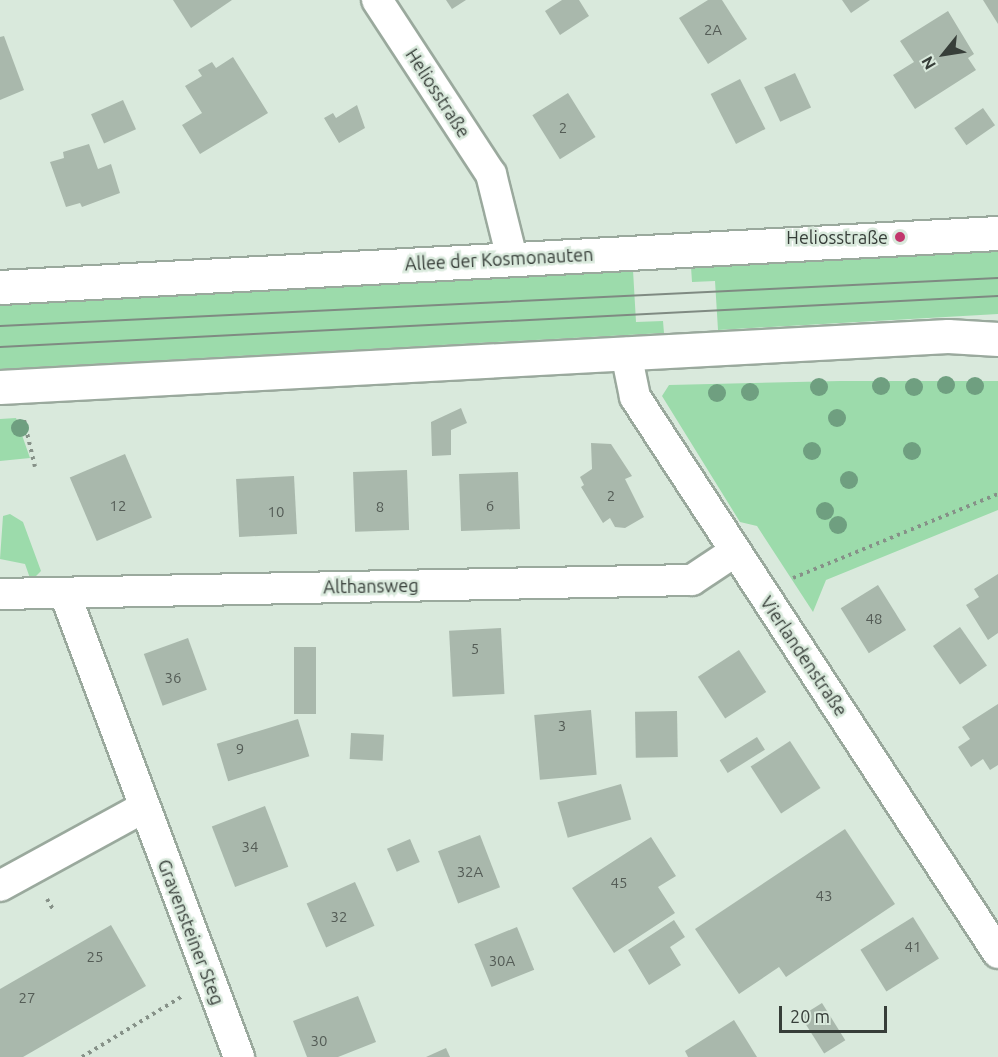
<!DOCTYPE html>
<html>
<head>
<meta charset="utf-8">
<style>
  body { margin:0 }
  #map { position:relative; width:998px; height:1057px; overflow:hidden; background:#d9e9dc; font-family:Ubuntu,sans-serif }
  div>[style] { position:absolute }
  .green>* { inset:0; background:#9cdbab }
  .building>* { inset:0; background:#a9b8ac; transform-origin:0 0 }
  .path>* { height:4px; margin-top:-2px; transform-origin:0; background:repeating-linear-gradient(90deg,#869188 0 3px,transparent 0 7.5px) }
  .roads { filter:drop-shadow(2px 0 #9aa99d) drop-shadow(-2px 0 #9aa99d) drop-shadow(0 2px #9aa99d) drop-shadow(0 -2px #9aa99d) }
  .minor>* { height:30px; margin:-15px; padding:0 15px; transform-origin:15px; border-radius:15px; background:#fff }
  .secondary>* { height:33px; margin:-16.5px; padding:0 16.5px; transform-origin:16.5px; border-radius:16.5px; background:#fff }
  .tram>* { height:1.5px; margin:-0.75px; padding:0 0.75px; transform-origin:0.75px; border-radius:0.75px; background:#7f8a82 }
  .trees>* { width:18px; height:18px; margin:-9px; border-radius:50%; background:#6f9f80 }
  .dots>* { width:16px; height:16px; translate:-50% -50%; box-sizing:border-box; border:3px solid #d9e9dc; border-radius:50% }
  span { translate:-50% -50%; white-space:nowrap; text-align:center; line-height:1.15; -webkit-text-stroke:5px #d9e9dc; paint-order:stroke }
  .number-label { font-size:15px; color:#545c56 }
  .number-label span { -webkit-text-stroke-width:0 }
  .street-label { font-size:18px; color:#373e39 }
  .poi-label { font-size:18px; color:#373e39 }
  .right { translate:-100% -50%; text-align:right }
  .north { position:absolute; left:914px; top:24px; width:60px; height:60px; -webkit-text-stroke:4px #d9e9dc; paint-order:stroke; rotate:240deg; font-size:16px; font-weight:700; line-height:24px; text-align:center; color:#373e39 }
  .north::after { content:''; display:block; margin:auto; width:21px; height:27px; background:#373e39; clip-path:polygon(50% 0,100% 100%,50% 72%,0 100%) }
  .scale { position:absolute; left:779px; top:1006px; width:108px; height:27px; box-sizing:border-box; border:3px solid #373e39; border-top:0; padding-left:8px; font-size:18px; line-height:21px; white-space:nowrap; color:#373e39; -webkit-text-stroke:4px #d9e9dc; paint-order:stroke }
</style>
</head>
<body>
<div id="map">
  <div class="green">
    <i style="clip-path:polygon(998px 251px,998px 314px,718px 330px,715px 281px,692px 282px,691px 267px)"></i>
    <i style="clip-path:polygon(633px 270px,636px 322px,663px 321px,664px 333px,0 369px,0 303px)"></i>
    <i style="clip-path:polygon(840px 381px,998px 381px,998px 510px,826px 580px,813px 612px,757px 526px,740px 522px,662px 396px,669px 385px)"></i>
    <i style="clip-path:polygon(16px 418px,30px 458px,0 461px,0 419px)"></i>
    <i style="clip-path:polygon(10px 514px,23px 522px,41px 571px,31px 581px,25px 564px,0 559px,3px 516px)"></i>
  </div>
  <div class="building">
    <i style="clip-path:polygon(173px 0,232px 0,191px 28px)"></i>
    <i style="clip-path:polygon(446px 0,466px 0,452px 9px)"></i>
    <i style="clip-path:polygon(562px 0,579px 0,589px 16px,560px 35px,545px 11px)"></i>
    <i style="clip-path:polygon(708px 0,722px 0,747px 39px,708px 64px,679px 18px)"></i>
    <i style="clip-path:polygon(842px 0,870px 0,851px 13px)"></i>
    <i style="clip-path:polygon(983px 0,998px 0,998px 24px)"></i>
    <i style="clip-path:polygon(948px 11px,974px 54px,968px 58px,976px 70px,915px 109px,893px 75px,914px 62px,900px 41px)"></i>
    <i style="clip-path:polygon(4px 36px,24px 90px,0 100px,0 37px)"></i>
    <i style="clip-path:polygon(233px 57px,268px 113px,200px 154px,182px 125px,202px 113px,185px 86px,202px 76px,198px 70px,212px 62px,216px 68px)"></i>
    <i style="left:795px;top:73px;width:38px;height:34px;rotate:65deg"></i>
    <i style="left:740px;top:79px;width:56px;height:33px;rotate:63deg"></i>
    <i style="left:568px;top:93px;width:52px;height:42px;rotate:58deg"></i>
    <i style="left:123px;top:100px;width:32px;height:35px;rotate:66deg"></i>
    <i style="clip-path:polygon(357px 105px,365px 128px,339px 143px,324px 118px,333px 113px,336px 118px)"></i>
    <i style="left:983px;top:108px;width:21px;height:35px;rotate:55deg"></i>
    <i style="clip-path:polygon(89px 144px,98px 169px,111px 164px,120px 193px,82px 207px,80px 203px,66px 207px,50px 162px,64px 158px,63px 152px)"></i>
    <i style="clip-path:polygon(461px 408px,467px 423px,451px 430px,451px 455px,432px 456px,431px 422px)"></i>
    <i style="clip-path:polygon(591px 443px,611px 444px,632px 476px,625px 479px,644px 517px,625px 528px,615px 527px,610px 518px,603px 523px,581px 487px,584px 485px,580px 477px,592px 469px)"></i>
    <i style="left:125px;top:454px;width:69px;height:60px;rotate:67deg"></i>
    <i style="left:407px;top:470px;width:60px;height:54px;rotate:88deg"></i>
    <i style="left:518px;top:472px;width:57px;height:59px;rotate:88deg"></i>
    <i style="left:294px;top:476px;width:58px;height:58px;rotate:87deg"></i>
    <i style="clip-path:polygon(998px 574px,998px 633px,988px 640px,966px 605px,979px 597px,974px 589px)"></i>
    <i style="left:878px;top:585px;width:53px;height:44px;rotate:58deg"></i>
    <i style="left:960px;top:627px;width:47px;height:33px;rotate:55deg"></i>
    <i style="left:501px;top:628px;width:66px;height:52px;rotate:87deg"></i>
    <i style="left:188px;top:638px;width:55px;height:47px;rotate:70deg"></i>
    <i style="left:294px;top:647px;width:22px;height:67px"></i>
    <i style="left:739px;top:650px;width:50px;height:49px;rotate:57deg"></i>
    <i style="clip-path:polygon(998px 704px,998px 765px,990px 770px,983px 759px,971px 767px,958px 747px,970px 739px,962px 727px)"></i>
    <i style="left:591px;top:710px;width:65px;height:57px;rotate:85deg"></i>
    <i style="left:677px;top:711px;width:46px;height:42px;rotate:89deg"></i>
    <i style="left:298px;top:719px;width:39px;height:85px;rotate:73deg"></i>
    <i style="left:351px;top:733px;width:33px;height:26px;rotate:3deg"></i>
    <i style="left:757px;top:737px;width:15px;height:44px;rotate:58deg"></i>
    <i style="left:790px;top:741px;width:56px;height:47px;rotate:57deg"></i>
    <i style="left:621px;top:784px;width:37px;height:66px;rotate:74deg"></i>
    <i style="left:265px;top:806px;width:65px;height:57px;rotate:69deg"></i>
    <i style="clip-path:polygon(845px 829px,895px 904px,786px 977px,779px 967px,739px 994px,695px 929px)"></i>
    <i style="left:480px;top:835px;width:56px;height:45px;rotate:69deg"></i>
    <i style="clip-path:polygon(651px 837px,676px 876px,658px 887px,675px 913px,614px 953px,572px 888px)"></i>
    <i style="left:410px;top:839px;width:25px;height:25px;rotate:67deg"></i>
    <i style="left:355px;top:882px;width:48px;height:53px;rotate:66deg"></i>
    <i style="left:913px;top:917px;width:49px;height:62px;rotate:58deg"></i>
    <i style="clip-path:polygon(674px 920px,685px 937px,670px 947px,681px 965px,649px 985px,628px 950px)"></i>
    <i style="clip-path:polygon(111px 925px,146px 986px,23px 1057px,0 1057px,0 989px)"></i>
    <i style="left:517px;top:927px;width:46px;height:46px;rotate:68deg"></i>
    <i style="clip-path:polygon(358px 996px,376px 1042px,338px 1057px,307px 1057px,293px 1021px)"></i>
    <i style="left:822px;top:1003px;width:44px;height:25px;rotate:58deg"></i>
    <i style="clip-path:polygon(734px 1020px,757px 1057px,688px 1057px,685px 1051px)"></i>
    <i style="clip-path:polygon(446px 1048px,450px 1057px,426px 1057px)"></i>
  </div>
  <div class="path">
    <i style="left:24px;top:420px;width:48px;rotate:76.8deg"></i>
    <i style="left:793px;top:578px;width:222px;rotate:-22.3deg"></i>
    <i style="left:47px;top:899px;width:14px;rotate:60deg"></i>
    <i style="left:82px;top:1057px;width:116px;rotate:-31.2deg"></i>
  </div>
  <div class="roads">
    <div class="minor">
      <i style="left:377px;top:0;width:208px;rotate:56.8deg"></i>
      <i style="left:491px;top:174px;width:87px;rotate:76deg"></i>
      <i style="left:626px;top:353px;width:45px;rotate:78.4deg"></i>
      <i style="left:635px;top:397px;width:664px;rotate:56.86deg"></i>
      <i style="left:0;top:594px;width:692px;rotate:-1.16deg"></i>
      <i style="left:692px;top:580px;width:50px;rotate:-33.7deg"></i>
      <i style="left:65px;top:594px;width:495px;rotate:69.4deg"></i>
      <i style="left:0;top:886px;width:164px;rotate:-28.7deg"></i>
    </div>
    <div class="secondary">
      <i style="left:0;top:287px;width:999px;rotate:-3.1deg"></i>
      <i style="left:0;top:387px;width:949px;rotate:-3.08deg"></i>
      <i style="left:948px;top:336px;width:50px;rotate:3.4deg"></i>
    </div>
  </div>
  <div class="tram">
    <i style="left:0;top:326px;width:999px;rotate:-2.75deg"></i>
    <i style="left:0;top:347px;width:999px;rotate:-2.93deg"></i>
  </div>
  <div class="trees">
    <i style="left:946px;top:385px"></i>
    <i style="left:881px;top:386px"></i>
    <i style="left:975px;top:386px"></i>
    <i style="left:819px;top:387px"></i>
    <i style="left:914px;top:387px"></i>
    <i style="left:750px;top:392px"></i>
    <i style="left:717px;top:393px"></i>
    <i style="left:837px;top:418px"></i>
    <i style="left:20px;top:428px"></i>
    <i style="left:812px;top:451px"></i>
    <i style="left:912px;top:451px"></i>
    <i style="left:849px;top:480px"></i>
    <i style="left:825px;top:511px"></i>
    <i style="left:838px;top:525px"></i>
  </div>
  <div class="dots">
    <i style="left:900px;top:237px;background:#c2376c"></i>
  </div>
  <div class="number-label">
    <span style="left:713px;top:30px">2A</span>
    <span style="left:563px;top:128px">2</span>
    <span style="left:611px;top:496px">2</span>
    <span style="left:118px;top:506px">12</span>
    <span style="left:490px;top:506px">6</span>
    <span style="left:380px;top:507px">8</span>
    <span style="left:276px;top:512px">10</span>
    <span style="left:874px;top:619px">48</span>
    <span style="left:475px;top:649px">5</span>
    <span style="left:173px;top:678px">36</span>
    <span style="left:562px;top:726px">3</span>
    <span style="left:240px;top:749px">9</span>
    <span style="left:250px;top:847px">34</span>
    <span style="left:470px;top:872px">32A</span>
    <span style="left:619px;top:883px">45</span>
    <span style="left:824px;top:896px">43</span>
    <span style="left:339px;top:917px">32</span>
    <span style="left:913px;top:947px">41</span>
    <span style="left:95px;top:957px">25</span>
    <span style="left:502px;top:961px">30A</span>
    <span style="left:27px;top:998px">27</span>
    <span style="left:319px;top:1041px">30</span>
  </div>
  <div class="street-label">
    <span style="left:438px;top:93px;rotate:57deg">Heliosstraße</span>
    <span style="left:499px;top:259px;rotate:-3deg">Allee der Kosmonauten</span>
    <span style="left:371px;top:586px;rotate:-1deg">Althansweg</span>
    <span style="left:804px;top:656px;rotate:56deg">Vierlandenstraße</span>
    <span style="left:191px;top:932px;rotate:69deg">Gravensteiner Steg</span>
  </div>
  <div class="poi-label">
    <span class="right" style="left:888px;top:237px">Heliosstraße</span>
  </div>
  <div class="north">N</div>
  <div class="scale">20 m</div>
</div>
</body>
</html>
